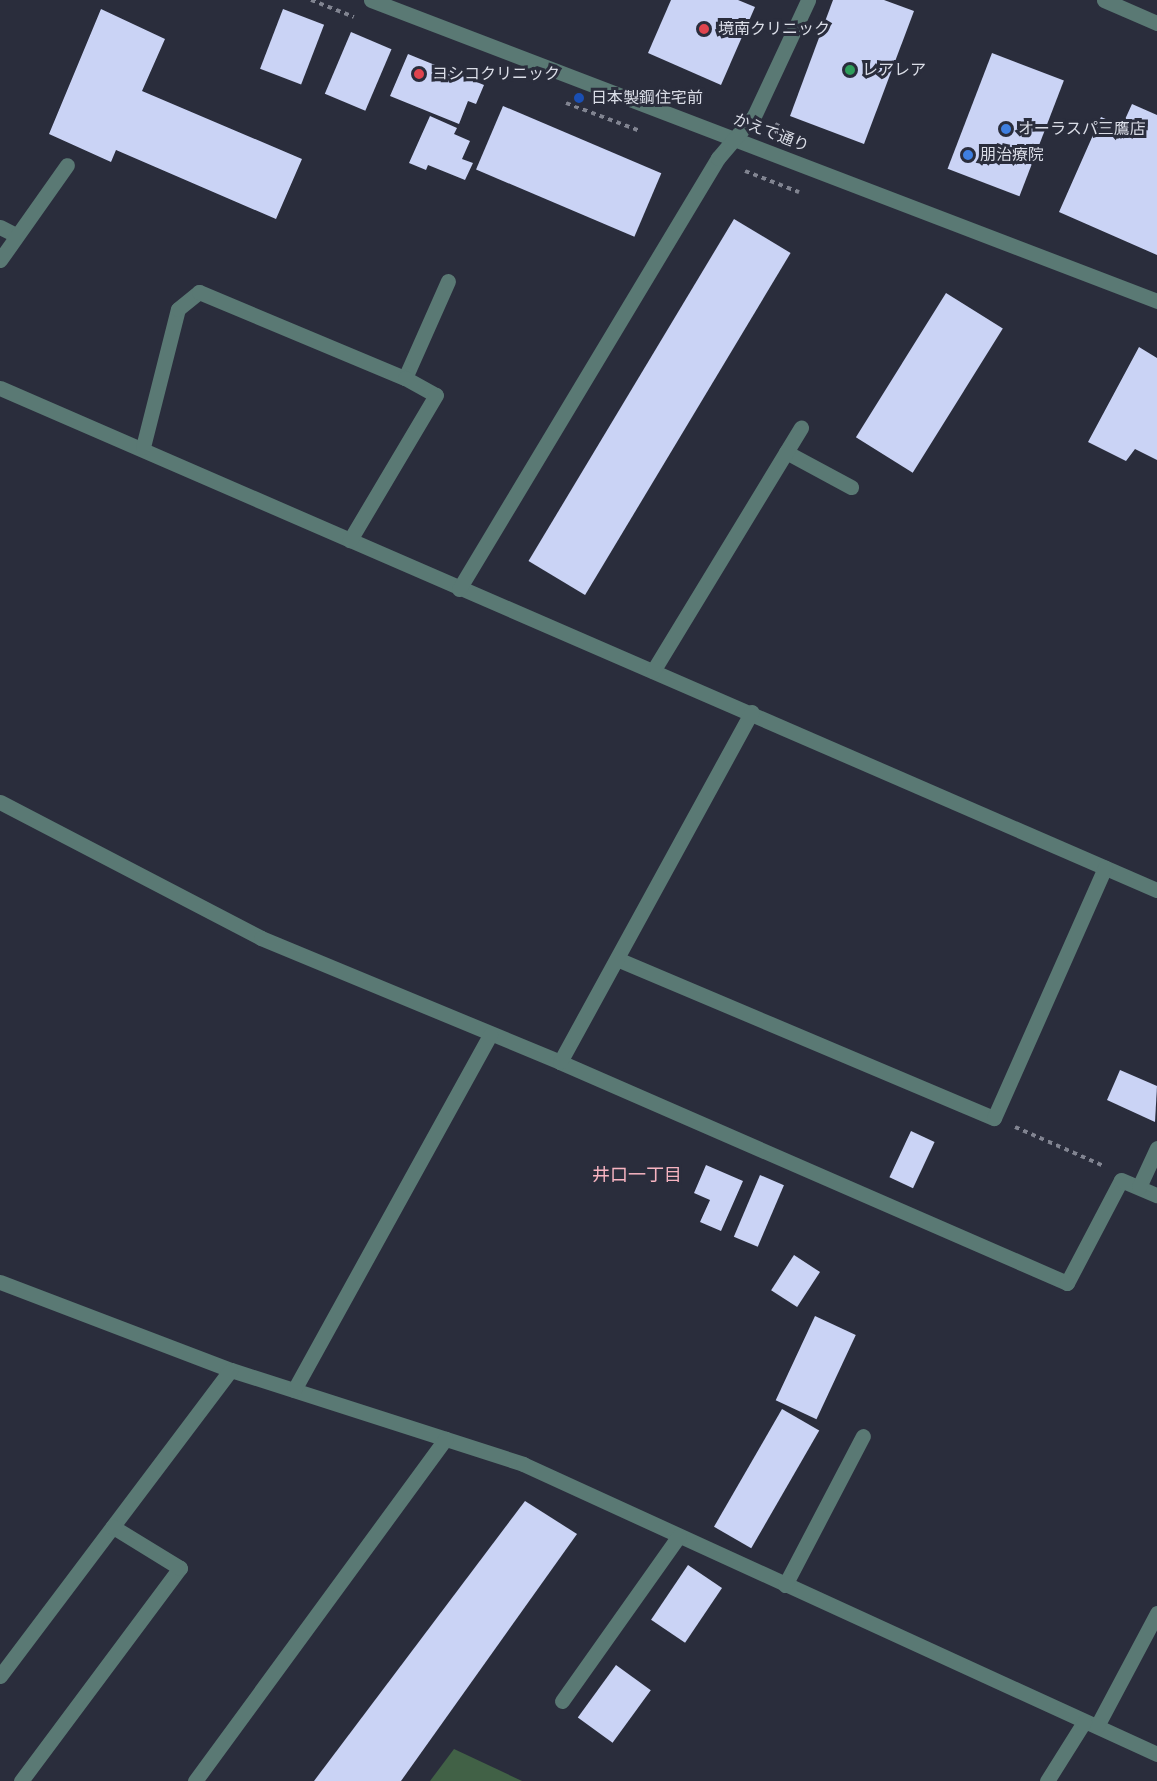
<!DOCTYPE html>
<html>
<head>
<meta charset="utf-8">
<style>
  body { margin:0 }
  #map { position:relative; width:1157px; height:1781px; overflow:hidden; background:#2a2d3c; font-family:Signika,"Noto Sans JP",sans-serif }
  div>[style] { position:absolute }
  .green>* { inset:0; background:#416146 }
  .building>* { inset:0; background:#cad3f5; transform-origin:0 0 }
  .path>* { height:4px; margin-top:-2px; transform-origin:0; background:repeating-linear-gradient(90deg,#818491 0 4.5px,transparent 0 9px) }
  .minor>* { height:15px; margin:-7.5px; padding:0 7.5px; transform-origin:7.5px; border-radius:7.5px; background:#5a7974 }
  .dots>* { width:16px; height:16px; translate:-50% -50%; box-sizing:border-box; border:3px solid #2a2d3c; border-radius:50% }
  span { translate:-50% -50%; white-space:nowrap; text-align:center; line-height:1.15; -webkit-text-stroke:6px #2a2d3c; paint-order:stroke }
  .poi-label { font-size:16px; color:#dadde7 }
  .left { translate:0 -50%; text-align:left }
  .street-label { font-size:16px; color:#dadde7 }
  .neighbourhood-label { font-size:18px; color:#f7b4c1 }
</style>
</head>
<body>
<div id="map">
  <div class="green">
    <i style="clip-path:polygon(454px 1749px,522px 1781px,430px 1781px)"></i>
  </div>
  <div class="building">
    <i style="clip-path:polygon(671px 0,738px 0,755px 7px,721px 85px,648px 53px)"></i>
    <i style="clip-path:polygon(833px 0,884px 0,914px 11px,864px 144px,790px 116px)"></i>
    <i style="clip-path:polygon(101px 9px,165px 39px,142px 91px,302px 159px,276px 219px,116px 150px,111px 162px,49px 134px)"></i>
    <i style="left:283px;top:9px;width:44px;height:64px;rotate:21deg"></i>
    <i style="left:351px;top:32px;width:44px;height:67px;rotate:23deg"></i>
    <i style="left:992px;top:53px;width:77px;height:124px;rotate:21deg"></i>
    <i style="clip-path:polygon(408px 54px,484px 85px,476px 104px,468px 101px,459px 124px,390px 96px)"></i>
    <i style="clip-path:polygon(1132px 104px,1157px 115px,1157px 255px,1059px 212px,1101px 117px,1122px 126px)"></i>
    <i style="left:503px;top:106px;width:172px;height:69px;rotate:23deg"></i>
    <i style="clip-path:polygon(430px 116px,457px 128px,454px 134px,470px 141px,462px 159px,473px 163px,465px 180px,428px 165px,426px 170px,409px 163px)"></i>
    <i style="left:734px;top:219px;width:66px;height:399px;rotate:31deg"></i>
    <i style="left:946px;top:293px;width:67px;height:170px;rotate:32deg"></i>
    <i style="clip-path:polygon(1139px 347px,1157px 358px,1157px 460px,1135px 449px,1126px 461px,1088px 442px)"></i>
    <i style="clip-path:polygon(1120px 1070px,1157px 1086px,1155px 1122px,1107px 1100px)"></i>
    <i style="left:911px;top:1131px;width:26px;height:51px;rotate:25deg"></i>
    <i style="clip-path:polygon(706px 1165px,743px 1181px,721px 1231px,700px 1222px,710px 1200px,694px 1193px)"></i>
    <i style="left:760px;top:1175px;width:26px;height:67px;rotate:23deg"></i>
    <i style="left:794px;top:1255px;width:31px;height:42px;rotate:33deg"></i>
    <i style="left:815px;top:1316px;width:45px;height:93px;rotate:25deg"></i>
    <i style="left:782px;top:1409px;width:43px;height:136px;rotate:30deg"></i>
    <i style="clip-path:polygon(525px 1501px,577px 1534px,401px 1781px,314px 1781px)"></i>
    <i style="left:688px;top:1565px;width:41px;height:66px;rotate:34deg"></i>
    <i style="left:616px;top:1665px;width:43px;height:65px;rotate:36deg"></i>
  </div>
  <div class="path">
    <i style="left:311px;top:0;width:46px;rotate:21.6deg"></i>
    <i style="left:566px;top:103px;width:79px;rotate:20.7deg"></i>
    <i style="left:775px;top:124px;width:22px;rotate:27deg"></i>
    <i style="left:745px;top:171px;width:58px;rotate:21.3deg"></i>
    <i style="left:1015px;top:1127px;width:97px;rotate:23.7deg"></i>
  </div>
  <div class="minor">
    <i style="left:371px;top:0;width:842px;rotate:20.95deg"></i>
    <i style="left:1104px;top:0;width:58px;rotate:23.5deg"></i>
    <i style="left:0;top:227px;width:18px;rotate:27deg"></i>
    <i style="left:0;top:260px;width:116px;rotate:-54.8deg"></i>
    <i style="left:405px;top:378px;width:106px;rotate:-66.1deg"></i>
    <i style="left:0;top:388px;width:1261px;rotate:23.46deg"></i>
    <i style="left:143px;top:447px;width:142px;rotate:-75.8deg"></i>
    <i style="left:178px;top:309px;width:27px;rotate:-39deg"></i>
    <i style="left:199px;top:292px;width:223px;rotate:22.7deg"></i>
    <i style="left:405px;top:378px;width:35px;rotate:29deg"></i>
    <i style="left:436px;top:395px;width:169px;rotate:120.7deg"></i>
    <i style="left:786px;top:452px;width:74px;rotate:28.3deg"></i>
    <i style="left:459px;top:589px;width:503px;rotate:-59deg"></i>
    <i style="left:718px;top:158px;width:55px;rotate:-49.4deg"></i>
    <i style="left:754px;top:116px;width:128px;rotate:-65deg"></i>
    <i style="left:653px;top:671px;width:285px;rotate:-58.7deg"></i>
    <i style="left:0;top:802px;width:294px;rotate:27.5deg"></i>
    <i style="left:261px;top:938px;width:324px;rotate:22.5deg"></i>
    <i style="left:560px;top:1062px;width:553px;rotate:23.55deg"></i>
    <i style="left:1067px;top:1283px;width:116px;rotate:-62.3deg"></i>
    <i style="left:1121px;top:1180px;width:39px;rotate:23deg"></i>
    <i style="left:617px;top:959px;width:409px;rotate:22.9deg"></i>
    <i style="left:994px;top:1118px;width:274px;rotate:-66.1deg"></i>
    <i style="left:560px;top:1062px;width:399px;rotate:-61.3deg"></i>
    <i style="left:1139px;top:1187px;width:43px;rotate:-65.2deg"></i>
    <i style="left:0;top:1282px;width:247px;rotate:20.9deg"></i>
    <i style="left:231px;top:1370px;width:307px;rotate:17.8deg"></i>
    <i style="left:523px;top:1464px;width:697px;rotate:24.58deg"></i>
    <i style="left:294px;top:1390px;width:406px;rotate:-61.1deg"></i>
    <i style="left:785px;top:1585px;width:168px;rotate:-62.4deg"></i>
    <i style="left:0;top:1676px;width:383px;rotate:-53deg"></i>
    <i style="left:562px;top:1701px;width:202px;rotate:-54.7deg"></i>
    <i style="left:1097px;top:1726px;width:128px;rotate:-62deg"></i>
    <i style="left:21px;top:1781px;width:266px;rotate:-53.3deg"></i>
    <i style="left:180px;top:1568px;width:79px;rotate:-148.5deg"></i>
    <i style="left:195px;top:1781px;width:424px;rotate:-53.8deg"></i>
    <i style="left:1047px;top:1781px;width:70px;rotate:-57.9deg"></i>
  </div>
  <div class="dots">
    <i style="left:704px;top:29px;background:#e0444e"></i>
    <i style="left:850px;top:70px;background:#2e9e5b"></i>
    <i style="left:419px;top:74px;background:#e0444e"></i>
    <i style="left:579px;top:98px;background:#1a4fb4"></i>
    <i style="left:1006px;top:129px;background:#3f7fe0"></i>
    <i style="left:968px;top:155px;background:#3f7fe0"></i>
  </div>
  <div class="poi-label">
    <span class="left" style="left:718px;top:29px">境南クリニック</span>
    <span class="left" style="left:862px;top:70px">レアレア</span>
    <span class="left" style="left:432px;top:74px">ヨシコクリニック</span>
    <span class="left" style="left:591px;top:98px">日本製鋼住宅前</span>
    <span class="left" style="left:1018px;top:129px">オーラスパ三鷹店</span>
    <span class="left" style="left:980px;top:155px">朋治療院</span>
  </div>
  <div class="street-label">
    <span style="left:771px;top:133px;rotate:21deg">かえで通り</span>
  </div>
  <div class="neighbourhood-label">
    <span style="left:637px;top:1175px">井口一丁目</span>
  </div>
</div>
</body>
</html>
